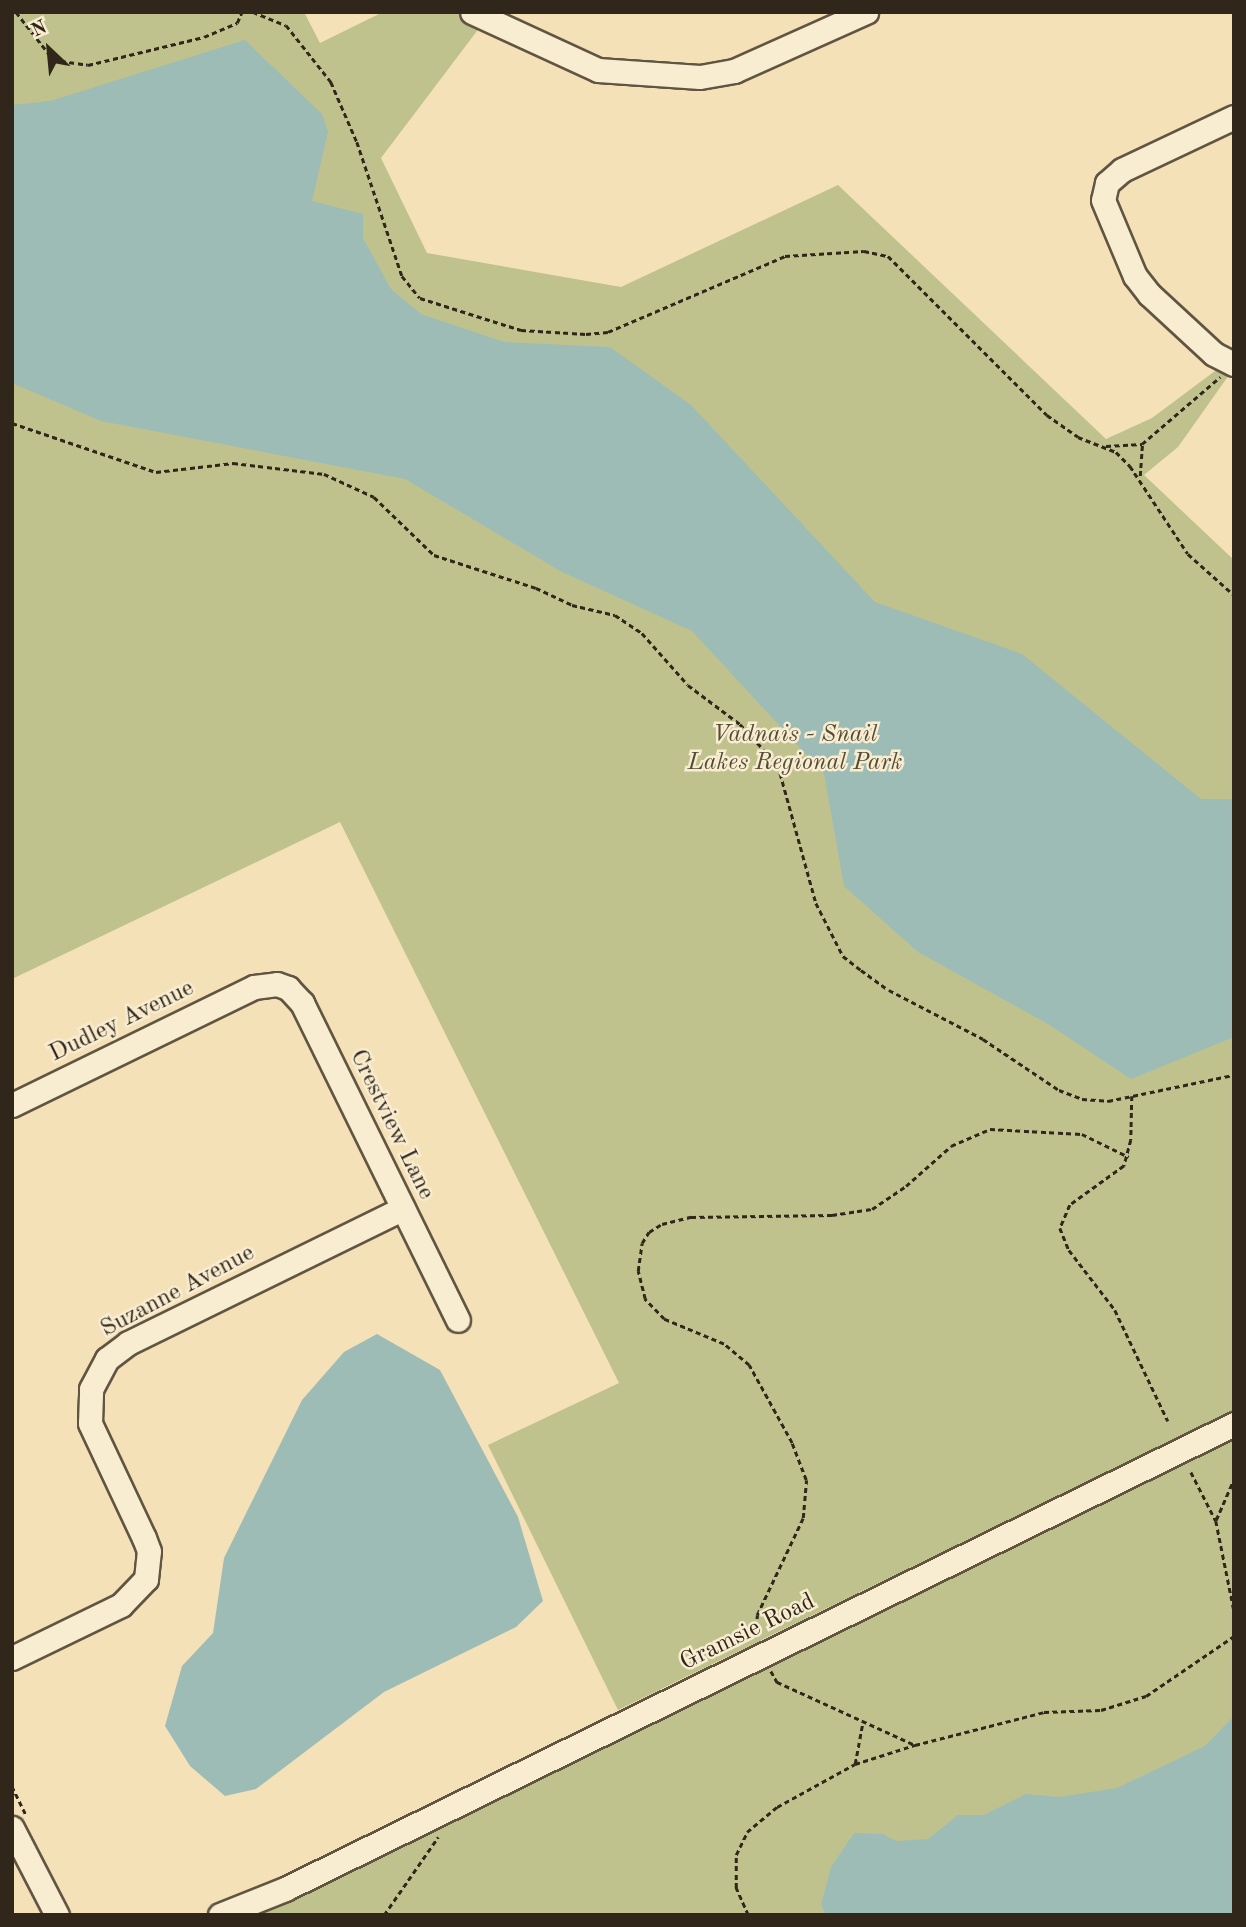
<!DOCTYPE html>
<html>
<head>
<meta charset="utf-8">
<style>
  body { margin:0 }
  #map { position:relative; width:1246px; height:1927px; overflow:hidden; background:#f4e1b8; font-family:"Old Standard TT",serif }
  div>[style] { position:absolute }
  .green>* { inset:0; background:#bfc28c }
  .water>* { inset:0; background:#9dbcb6 }
  .path>* { height:2.5px; margin-top:-1.25px; transform-origin:0; background:repeating-linear-gradient(90deg,#30261a 0 5px,transparent 0 8.5px) }
  .roads { filter:drop-shadow(2px 0 #615542) drop-shadow(-2px 0 #615542) drop-shadow(0 2px #615542) drop-shadow(0 -2px #615542) }
  .minor>* { height:23px; margin:-11.5px; padding:0 11.5px; transform-origin:11.5px; border-radius:11.5px; background:#f8ecd1 }
  span { translate:-50% -50%; white-space:nowrap; text-align:center; line-height:1.15; -webkit-text-stroke:5px #f8ecd1; paint-order:stroke }
  .park-label { font-size:24px; color:#544d36; font-style:italic }
  .street-label { font-size:24px; color:#30261a }
  .frame { position:absolute; inset:0; border:14px solid #30261a; pointer-events:none }
  .north { position:absolute; left:14px; top:14px; width:70px; height:70px; -webkit-text-stroke:5px #f8ecd1; paint-order:stroke; rotate:334deg; font-size:19px; font-weight:700; line-height:28px; text-align:center; color:#30261a }
  .north::after { content:''; display:block; margin:auto; width:24px; height:32px; background:#30261a; clip-path:polygon(50% 0,100% 100%,50% 72%,0 100%) }
</style>
</head>
<body>
<div id="map">
  <div class="green">
    <i style="clip-path:polygon(12px 12px,304px 12px,320px 43px,383px 12px,459px 12px,480px 27px,381px 158px,427px 253px,621px 287px,838px 185px,1106px 439px,1152px 418px,1219px 368px,1229px 375px,1178px 447px,1144px 475px,1234px 560px,1234px 1410px,618px 1710px,488px 1445px,619px 1383px,340px 822px,12px 979px)"></i>
    <i style="clip-path:polygon(1234px 1436px,1234px 1915px,260px 1915px,368px 1859px)"></i>
  </div>
  <div class="water">
    <i style="clip-path:polygon(245px 40px,322px 114px,328px 132px,312px 201px,363px 214px,363px 238px,391px 289px,421px 314px,504px 342px,610px 347px,691px 405px,875px 602px,1022px 654px,1201px 799px,1234px 799px,1234px 1037px,1131px 1079px,1048px 1024px,918px 952px,844px 886px,824px 774px,692px 631px,562px 572px,405px 479px,101px 421px,12px 383px,12px 105px,50px 101px)"></i>
    <i style="clip-path:polygon(377px 1334px,440px 1370px,518px 1517px,543px 1601px,516px 1627px,384px 1692px,256px 1789px,225px 1796px,190px 1766px,165px 1726px,182px 1666px,213px 1633px,224px 1558px,302px 1400px,344px 1352px)"></i>
    <i style="clip-path:polygon(1234px 1716px,1234px 1915px,826px 1915px,821px 1905px,831px 1867px,854px 1833px,883px 1834px,896px 1841px,928px 1839px,958px 1815px,984px 1815px,1026px 1794px,1059px 1797px,1117px 1788px,1205px 1746px)"></i>
  </div>
  <div class="path">
    <i style="left:16px;top:12px;width:55px;rotate:51.7deg"></i>
    <i style="left:50px;top:55px;width:13px;rotate:29deg"></i>
    <i style="left:61px;top:61px;width:27px;rotate:8deg"></i>
    <i style="left:88px;top:65px;width:119px;rotate:-13.6deg"></i>
    <i style="left:204px;top:37px;width:36px;rotate:-23deg"></i>
    <i style="left:237px;top:23px;width:12px;rotate:-66deg"></i>
    <i style="left:253px;top:12px;width:35px;rotate:22deg"></i>
    <i style="left:286px;top:25px;width:73px;rotate:51.7deg"></i>
    <i style="left:331px;top:82px;width:65px;rotate:66.6deg"></i>
    <i style="left:357px;top:142px;width:141px;rotate:71.4deg"></i>
    <i style="left:402px;top:276px;width:28px;rotate:51deg"></i>
    <i style="left:420px;top:298px;width:106px;rotate:17.6deg"></i>
    <i style="left:521px;top:330px;width:65px;rotate:3.5deg"></i>
    <i style="left:586px;top:334px;width:22px;rotate:-5deg"></i>
    <i style="left:608px;top:332px;width:193px;rotate:-23.2deg"></i>
    <i style="left:785px;top:256px;width:79px;rotate:-3.6deg"></i>
    <i style="left:864px;top:251px;width:25px;rotate:12deg"></i>
    <i style="left:888px;top:256px;width:225px;rotate:45deg"></i>
    <i style="left:1047px;top:415px;width:38px;rotate:35deg"></i>
    <i style="left:1078px;top:437px;width:41px;rotate:21.5deg"></i>
    <i style="left:1116px;top:452px;width:20px;rotate:45deg"></i>
    <i style="left:1130px;top:466px;width:105px;rotate:56.6deg"></i>
    <i style="left:1188px;top:554px;width:62px;rotate:41.7deg"></i>
    <i style="left:12px;top:423px;width:152px;rotate:18.8deg"></i>
    <i style="left:156px;top:472px;width:78px;rotate:-6.7deg"></i>
    <i style="left:233px;top:463px;width:92px;rotate:6.9deg"></i>
    <i style="left:324px;top:474px;width:55px;rotate:24.7deg"></i>
    <i style="left:374px;top:497px;width:83px;rotate:44deg"></i>
    <i style="left:434px;top:555px;width:107px;rotate:17.9deg"></i>
    <i style="left:536px;top:588px;width:40px;rotate:25deg"></i>
    <i style="left:572px;top:605px;width:44px;rotate:13.1deg"></i>
    <i style="left:615px;top:615px;width:32px;rotate:34deg"></i>
    <i style="left:642px;top:633px;width:69px;rotate:48.5deg"></i>
    <i style="left:688px;top:685px;width:65px;rotate:36.9deg"></i>
    <i style="left:740px;top:724px;width:56px;rotate:47.2deg"></i>
    <i style="left:778px;top:765px;width:143px;rotate:74.6deg"></i>
    <i style="left:816px;top:903px;width:59px;rotate:63deg"></i>
    <i style="left:843px;top:956px;width:23px;rotate:38deg"></i>
    <i style="left:861px;top:970px;width:34px;rotate:36deg"></i>
    <i style="left:889px;top:990px;width:106px;rotate:27.5deg"></i>
    <i style="left:983px;top:1039px;width:92px;rotate:33.9deg"></i>
    <i style="left:1059px;top:1090px;width:25px;rotate:21deg"></i>
    <i style="left:1082px;top:1099px;width:26px;rotate:4deg"></i>
    <i style="left:1108px;top:1101px;width:129px;rotate:-11.7deg"></i>
    <i style="left:1106px;top:446px;width:36px;rotate:-3deg"></i>
    <i style="left:1142px;top:444px;width:103px;rotate:-40.7deg"></i>
    <i style="left:1140px;top:476px;width:32px;rotate:-86deg"></i>
    <i style="left:1132px;top:1096px;width:44px;rotate:91.3deg"></i>
    <i style="left:1131px;top:1140px;width:27px;rotate:105deg"></i>
    <i style="left:1124px;top:1166px;width:67px;rotate:144.2deg"></i>
    <i style="left:1070px;top:1205px;width:25px;rotate:113deg"></i>
    <i style="left:1060px;top:1228px;width:24px;rotate:68deg"></i>
    <i style="left:1069px;top:1250px;width:76px;rotate:52.5deg"></i>
    <i style="left:1115px;top:1310px;width:123px;rotate:64.5deg"></i>
    <i style="left:1191px;top:1472px;width:55px;rotate:63deg"></i>
    <i style="left:1216px;top:1521px;width:91px;rotate:78.6deg"></i>
    <i style="left:1216px;top:1520px;width:45px;rotate:-66.3deg"></i>
    <i style="left:756px;top:1636px;width:21px;rotate:-87deg"></i>
    <i style="left:757px;top:1615px;width:107px;rotate:-64.6deg"></i>
    <i style="left:803px;top:1518px;width:38px;rotate:-85deg"></i>
    <i style="left:806px;top:1480px;width:40px;rotate:-111deg"></i>
    <i style="left:792px;top:1443px;width:89px;rotate:-118.9deg"></i>
    <i style="left:749px;top:1365px;width:33px;rotate:-140deg"></i>
    <i style="left:724px;top:1344px;width:65px;rotate:-157.4deg"></i>
    <i style="left:664px;top:1319px;width:28px;rotate:-134deg"></i>
    <i style="left:645px;top:1299px;width:29px;rotate:-104deg"></i>
    <i style="left:638px;top:1271px;width:28px;rotate:-82deg"></i>
    <i style="left:642px;top:1243px;width:13px;rotate:-58deg"></i>
    <i style="left:649px;top:1232px;width:15px;rotate:-32deg"></i>
    <i style="left:662px;top:1224px;width:30px;rotate:-14deg"></i>
    <i style="left:691px;top:1217px;width:141px;rotate:-0.8deg"></i>
    <i style="left:832px;top:1215px;width:40px;rotate:-8.5deg"></i>
    <i style="left:872px;top:1209px;width:41px;rotate:-34.1deg"></i>
    <i style="left:906px;top:1186px;width:60px;rotate:-41.6deg"></i>
    <i style="left:951px;top:1146px;width:43px;rotate:-23.6deg"></i>
    <i style="left:990px;top:1129px;width:92px;rotate:3.1deg"></i>
    <i style="left:1082px;top:1134px;width:52px;rotate:26.1deg"></i>
    <i style="left:771px;top:1671px;width:13px;rotate:61deg"></i>
    <i style="left:777px;top:1682px;width:152px;rotate:24.5deg"></i>
    <i style="left:855px;top:1764px;width:44px;rotate:-79.5deg"></i>
    <i style="left:12px;top:1786px;width:32px;rotate:64deg"></i>
    <i style="left:384px;top:1915px;width:95px;rotate:-55.3deg"></i>
    <i style="left:748px;top:1915px;width:30px;rotate:-114deg"></i>
    <i style="left:736px;top:1888px;width:33px;rotate:-90deg"></i>
    <i style="left:736px;top:1855px;width:25px;rotate:-64deg"></i>
    <i style="left:747px;top:1832px;width:39px;rotate:-40deg"></i>
    <i style="left:777px;top:1807px;width:89px;rotate:-28.9deg"></i>
    <i style="left:855px;top:1764px;width:63px;rotate:-17.6deg"></i>
    <i style="left:915px;top:1745px;width:133px;rotate:-14.3deg"></i>
    <i style="left:1044px;top:1712px;width:57px;rotate:-2deg"></i>
    <i style="left:1101px;top:1710px;width:47px;rotate:-17.3deg"></i>
    <i style="left:1146px;top:1696px;width:107px;rotate:-34.3deg"></i>
  </div>
  <div class="roads">
    <div class="minor">
      <i style="left:472px;top:12px;width:139px;rotate:24.7deg"></i>
      <i style="left:598px;top:70px;width:102px;rotate:3.9deg"></i>
      <i style="left:700px;top:77px;width:35px;rotate:-10deg"></i>
      <i style="left:734px;top:71px;width:145px;rotate:-24.1deg"></i>
      <i style="left:1234px;top:117px;width:124px;rotate:154.7deg"></i>
      <i style="left:1122px;top:170px;width:20px;rotate:139deg"></i>
      <i style="left:1107px;top:183px;width:17px;rotate:103deg"></i>
      <i style="left:1103px;top:200px;width:82px;rotate:67.2deg"></i>
      <i style="left:1135px;top:276px;width:23px;rotate:52deg"></i>
      <i style="left:1149px;top:294px;width:88px;rotate:42.7deg"></i>
      <i style="left:1214px;top:354px;width:22px;rotate:27deg"></i>
      <i style="left:12px;top:1105px;width:269px;rotate:-26deg"></i>
      <i style="left:254px;top:987px;width:23px;rotate:-7deg"></i>
      <i style="left:277px;top:984px;width:12px;rotate:20deg"></i>
      <i style="left:288px;top:988px;width:21px;rotate:47deg"></i>
      <i style="left:302px;top:1003px;width:353px;rotate:63.8deg"></i>
      <i style="left:12px;top:1658px;width:121px;rotate:-25.9deg"></i>
      <i style="left:121px;top:1605px;width:36px;rotate:-46deg"></i>
      <i style="left:146px;top:1579px;width:28px;rotate:-84deg"></i>
      <i style="left:149px;top:1551px;width:14px;rotate:-111deg"></i>
      <i style="left:144px;top:1538px;width:127px;rotate:-115.2deg"></i>
      <i style="left:90px;top:1423px;width:34px;rotate:-88deg"></i>
      <i style="left:91px;top:1389px;width:34px;rotate:-62deg"></i>
      <i style="left:107px;top:1359px;width:26px;rotate:-37deg"></i>
      <i style="left:128px;top:1343px;width:306px;rotate:-26.1deg"></i>
      <i style="left:12px;top:1828px;width:98px;rotate:62.7deg"></i>
      <i style="left:220px;top:1915px;width:70px;rotate:-21.8deg"></i>
      <i style="left:285px;top:1889px;width:1057px;rotate:-26.1deg"></i>
    </div>
  </div>
  <div class="park-label">
    <span style="left:795px;top:750px">Vadnais - Snail<br>Lakes Regional Park</span>
  </div>
  <div class="street-label">
    <span style="left:122px;top:1022px;rotate:-26deg">Dudley Avenue</span>
    <span style="left:391px;top:1125px;rotate:64deg">Crestview Lane</span>
    <span style="left:178px;top:1292px;rotate:-28deg">Suzanne Avenue</span>
    <span style="left:748px;top:1633px;rotate:-26deg">Gramsie Road</span>
  </div>
  <div class="frame"></div>
  <div class="north">N</div>
</div>
</body>
</html>
